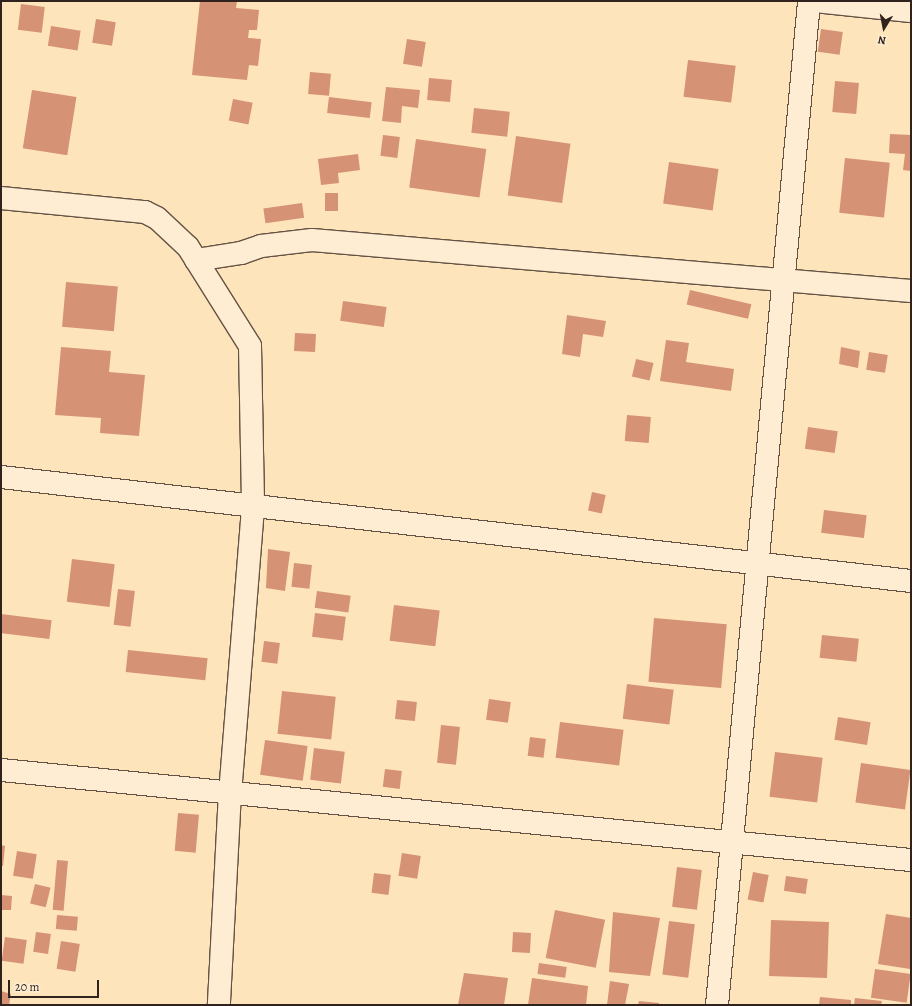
<!DOCTYPE html>
<html>
<head>
<meta charset="utf-8">
<style>
  body { margin:0 }
  #map { position:relative; width:912px; height:1006px; overflow:hidden; background:#fee4ba; font-family:Alegreya,serif }
  div>[style] { position:absolute }
  .building>* { inset:0; background:#d59274; transform-origin:0 0 }
  .roads { filter:drop-shadow(1px 0 #645344) drop-shadow(-1px 0 #645344) drop-shadow(0 1px #645344) drop-shadow(0 -1px #645344) }
  .street>* { height:22px; margin:-11px; padding:0 11px; transform-origin:11px; border-radius:11px; background:#feedd2 }
  span { translate:-50% -50%; white-space:nowrap; text-align:center; line-height:1.15; -webkit-text-stroke:3px #feedd2; paint-order:stroke }
  .frame { position:absolute; inset:0; border:2px solid #30231d; pointer-events:none }
  .north { position:absolute; left:864px; top:8px; width:40px; height:40px; -webkit-text-stroke:3px #feedd2; paint-order:stroke; rotate:190deg; font-size:11px; font-weight:700; line-height:16px; text-align:center; color:#30231d }
  .north::after { content:''; display:block; margin:auto; width:14px; height:18px; background:#30231d; clip-path:polygon(50% 0,100% 100%,50% 72%,0 100%) }
  .scale { position:absolute; left:8px; top:980px; width:91px; height:18px; box-sizing:border-box; border:2px solid #30231d; border-top:0; padding-left:5px; font-size:12px; line-height:14px; white-space:nowrap; color:#30231d; -webkit-text-stroke:3px #feedd2; paint-order:stroke }
</style>
</head>
<body>
<div id="map">
  <div class="building">
    <i style="clip-path:polygon(200px 1px,237px 1px,236px 8px,259px 10px,257px 30px,249px 30px,248px 38px,261px 39px,258px 66px,249px 65px,247px 80px,192px 75px)"></i>
    <i style="left:21px;top:4px;width:24px;height:26px;rotate:7deg"></i>
    <i style="left:96px;top:19px;width:20px;height:24px;rotate:9deg"></i>
    <i style="left:51px;top:26px;width:30px;height:20px;rotate:9deg"></i>
    <i style="left:821px;top:29px;width:22px;height:23px;rotate:8deg"></i>
    <i style="left:407px;top:39px;width:19px;height:25px;rotate:9deg"></i>
    <i style="left:688px;top:60px;width:48px;height:37px;rotate:7deg"></i>
    <i style="left:310px;top:72px;width:21px;height:22px;rotate:5deg"></i>
    <i style="left:429px;top:78px;width:23px;height:22px;rotate:5deg"></i>
    <i style="left:835px;top:81px;width:24px;height:31px;rotate:5deg"></i>
    <i style="clip-path:polygon(386px 87px,420px 90px,418px 108px,402px 106px,401px 123px,382px 121px)"></i>
    <i style="left:32px;top:90px;width:45px;height:59px;rotate:9deg"></i>
    <i style="left:329px;top:97px;width:43px;height:16px;rotate:7deg"></i>
    <i style="left:233px;top:99px;width:20px;height:22px;rotate:11deg"></i>
    <i style="left:474px;top:108px;width:36px;height:25px;rotate:6deg"></i>
    <i style="clip-path:polygon(890px 134px,911px 135px,911px 171px,903px 170px,905px 154px,889px 153px)"></i>
    <i style="left:383px;top:135px;width:17px;height:21px;rotate:7deg"></i>
    <i style="left:516px;top:136px;width:55px;height:60px;rotate:8deg"></i>
    <i style="left:416px;top:139px;width:71px;height:49px;rotate:8deg"></i>
    <i style="clip-path:polygon(358px 154px,360px 170px,338px 173px,339px 183px,321px 185px,318px 159px)"></i>
    <i style="left:845px;top:158px;width:45px;height:55px;rotate:6deg"></i>
    <i style="left:669px;top:162px;width:50px;height:42px;rotate:8deg"></i>
    <i style="left:325px;top:193px;width:13px;height:18px"></i>
    <i style="left:302px;top:203px;width:15px;height:39px;rotate:82deg"></i>
    <i style="left:66px;top:282px;width:52px;height:45px;rotate:5deg"></i>
    <i style="left:690px;top:290px;width:63px;height:15px;rotate:13deg"></i>
    <i style="left:343px;top:301px;width:44px;height:20px;rotate:8deg"></i>
    <i style="clip-path:polygon(567px 315px,606px 321px,603px 337px,583px 334px,580px 357px,562px 354px)"></i>
    <i style="left:295px;top:333px;width:21px;height:18px;rotate:3deg"></i>
    <i style="clip-path:polygon(666px 340px,689px 343px,686px 362px,734px 369px,731px 391px,660px 381px)"></i>
    <i style="clip-path:polygon(61px 347px,111px 351px,109px 372px,145px 375px,139px 436px,100px 433px,101px 418px,55px 415px)"></i>
    <i style="clip-path:polygon(841px 347px,860px 351px,858px 368px,839px 364px)"></i>
    <i style="left:869px;top:352px;width:19px;height:18px;rotate:9deg"></i>
    <i style="left:636px;top:359px;width:18px;height:18px;rotate:13deg"></i>
    <i style="left:627px;top:415px;width:24px;height:26px;rotate:5deg"></i>
    <i style="left:808px;top:427px;width:30px;height:22px;rotate:8deg"></i>
    <i style="left:592px;top:492px;width:14px;height:19px;rotate:12deg"></i>
    <i style="left:824px;top:510px;width:43px;height:23px;rotate:7deg"></i>
    <i style="clip-path:polygon(268px 549px,290px 552px,285px 591px,266px 588px)"></i>
    <i style="left:72px;top:559px;width:43px;height:43px;rotate:7deg"></i>
    <i style="left:294px;top:563px;width:18px;height:24px;rotate:6deg"></i>
    <i style="left:118px;top:589px;width:17px;height:36px;rotate:7deg"></i>
    <i style="left:317px;top:591px;width:34px;height:17px;rotate:8deg"></i>
    <i style="left:394px;top:605px;width:46px;height:36px;rotate:7deg"></i>
    <i style="left:315px;top:613px;width:31px;height:24px;rotate:7deg"></i>
    <i style="left:1px;top:614px;width:51px;height:19px;rotate:7deg"></i>
    <i style="left:654px;top:618px;width:73px;height:64px;rotate:5deg"></i>
    <i style="left:822px;top:635px;width:37px;height:23px;rotate:6deg"></i>
    <i style="left:264px;top:641px;width:16px;height:21px;rotate:7deg"></i>
    <i style="left:128px;top:650px;width:80px;height:22px;rotate:6deg"></i>
    <i style="left:627px;top:684px;width:47px;height:35px;rotate:7deg"></i>
    <i style="left:282px;top:691px;width:54px;height:43px;rotate:6deg"></i>
    <i style="left:489px;top:699px;width:22px;height:21px;rotate:8deg"></i>
    <i style="left:397px;top:700px;width:20px;height:19px;rotate:6deg"></i>
    <i style="left:838px;top:717px;width:33px;height:23px;rotate:9deg"></i>
    <i style="left:560px;top:722px;width:64px;height:36px;rotate:7deg"></i>
    <i style="left:441px;top:725px;width:19px;height:38px;rotate:6deg"></i>
    <i style="left:530px;top:737px;width:16px;height:19px;rotate:7deg"></i>
    <i style="left:265px;top:740px;width:43px;height:35px;rotate:8deg"></i>
    <i style="left:314px;top:748px;width:31px;height:32px;rotate:7deg"></i>
    <i style="left:775px;top:752px;width:48px;height:45px;rotate:7deg"></i>
    <i style="left:861px;top:763px;width:50px;height:40px;rotate:8deg"></i>
    <i style="left:385px;top:769px;width:17px;height:18px;rotate:7deg"></i>
    <i style="left:178px;top:813px;width:21px;height:38px;rotate:5deg"></i>
    <i style="clip-path:polygon(1px 845px,5px 846px,3px 866px,1px 866px)"></i>
    <i style="left:17px;top:851px;width:20px;height:25px;rotate:9deg"></i>
    <i style="left:402px;top:853px;width:19px;height:23px;rotate:9deg"></i>
    <i style="left:57px;top:860px;width:11px;height:50px;rotate:5deg"></i>
    <i style="left:677px;top:867px;width:25px;height:40px;rotate:7deg"></i>
    <i style="left:753px;top:872px;width:16px;height:28px;rotate:11deg"></i>
    <i style="left:374px;top:873px;width:17px;height:20px;rotate:7deg"></i>
    <i style="left:786px;top:876px;width:22px;height:15px;rotate:8deg"></i>
    <i style="left:35px;top:884px;width:16px;height:20px;rotate:14deg"></i>
    <i style="clip-path:polygon(1px 895px,12px 896px,11px 910px,1px 910px)"></i>
    <i style="left:555px;top:910px;width:51px;height:49px;rotate:11deg"></i>
    <i style="clip-path:polygon(613px 912px,660px 918px,650px 976px,609px 972px)"></i>
    <i style="clip-path:polygon(886px 914px,911px 918px,910px 969px,878px 964px)"></i>
    <i style="left:57px;top:915px;width:21px;height:14px;rotate:5deg"></i>
    <i style="left:771px;top:920px;width:58px;height:56px;rotate:2deg"></i>
    <i style="left:669px;top:921px;width:26px;height:54px;rotate:7deg"></i>
    <i style="left:36px;top:932px;width:15px;height:20px;rotate:8deg"></i>
    <i style="left:513px;top:932px;width:18px;height:20px;rotate:3deg"></i>
    <i style="left:5px;top:937px;width:22px;height:24px;rotate:8deg"></i>
    <i style="left:61px;top:941px;width:19px;height:28px;rotate:9deg"></i>
    <i style="left:539px;top:963px;width:28px;height:11px;rotate:8deg"></i>
    <i style="left:875px;top:969px;width:36px;height:29px;rotate:8deg"></i>
    <i style="clip-path:polygon(464px 973px,508px 978px,504px 1005px,458px 1005px)"></i>
    <i style="clip-path:polygon(532px 978px,588px 986px,586px 1005px,528px 1005px)"></i>
    <i style="clip-path:polygon(610px 981px,629px 984px,625px 1005px,607px 1005px)"></i>
    <i style="clip-path:polygon(1px 991px,11px 994px,9px 1005px,1px 1005px)"></i>
    <i style="clip-path:polygon(820px 997px,851px 1000px,851px 1005px,819px 1005px)"></i>
    <i style="clip-path:polygon(855px 998px,882px 1001px,881px 1005px,854px 1005px)"></i>
    <i style="clip-path:polygon(639px 1001px,659px 1003px,659px 1005px,638px 1005px)"></i>
  </div>
  <div class="roads">
    <div class="street">
      <i style="left:814px;top:1px;width:98px;rotate:5.9deg"></i>
      <i style="left:1px;top:198px;width:145px;rotate:5.6deg"></i>
      <i style="left:145px;top:212px;width:13px;rotate:27deg"></i>
      <i style="left:157px;top:218px;width:42px;rotate:43.1deg"></i>
      <i style="left:188px;top:247px;width:117px;rotate:57.9deg"></i>
      <i style="left:250px;top:346px;width:162px;rotate:88.9deg"></i>
      <i style="left:253px;top:508px;width:285px;rotate:94.6deg"></i>
      <i style="left:230px;top:792px;width:213px;rotate:93deg"></i>
      <i style="left:196px;top:260px;width:46px;rotate:-8.8deg"></i>
      <i style="left:241px;top:253px;width:21px;rotate:-19deg"></i>
      <i style="left:261px;top:246px;width:51px;rotate:-6.7deg"></i>
      <i style="left:312px;top:240px;width:601px;rotate:4.87deg"></i>
      <i style="left:1px;top:477px;width:916px;rotate:6.52deg"></i>
      <i style="left:1px;top:770px;width:914px;rotate:5.65deg"></i>
      <i style="left:717px;top:1005px;width:1008px;rotate:-84.76deg"></i>
    </div>
  </div>
  <div class="frame"></div>
  <div class="north">N</div>
  <div class="scale">20 m</div>
</div>
</body>
</html>
